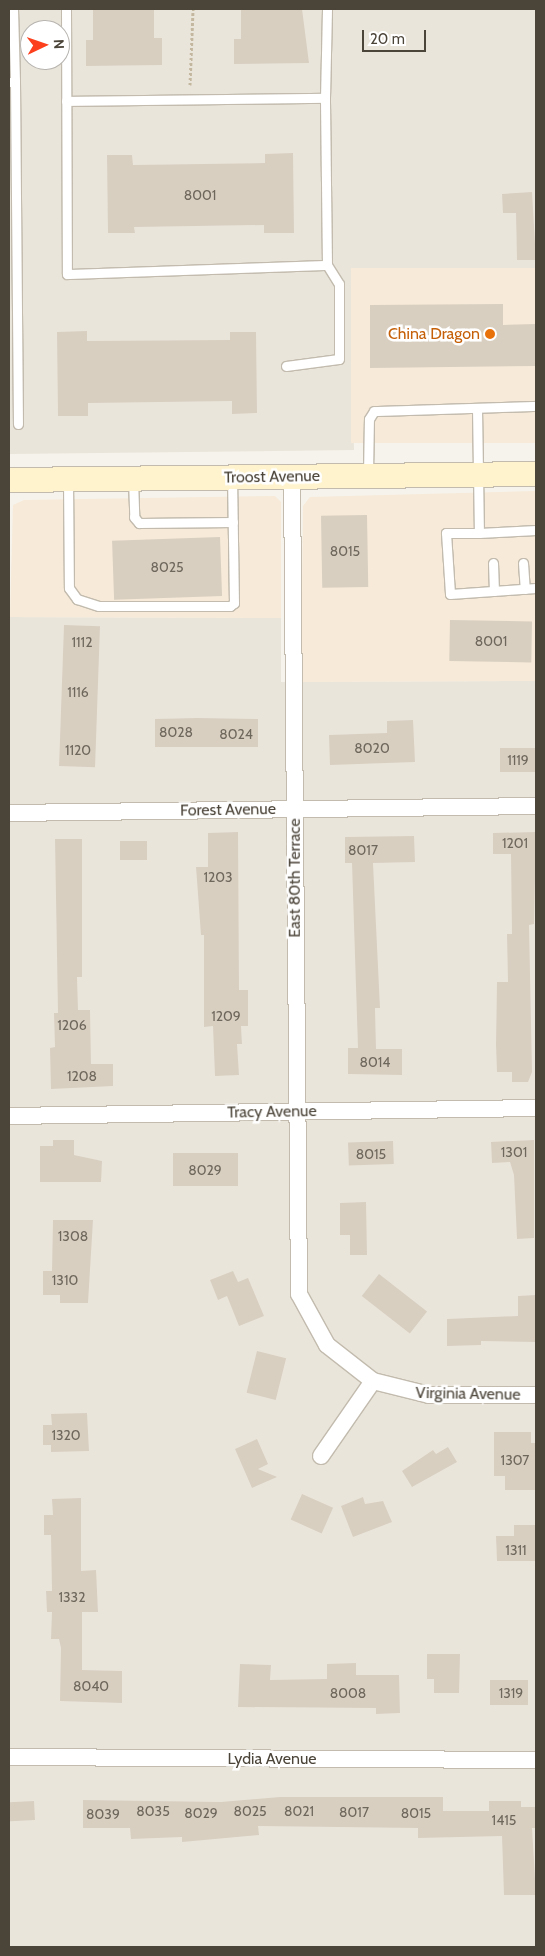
<!DOCTYPE html>
<html>
<head>
<meta charset="utf-8">
<style>
  body { margin:0 }
  #map { position:relative; width:545px; height:1956px; overflow:hidden; background:#f6f3ec; font-family:Cabin,sans-serif }
  div>[style] { position:absolute }
  .residential>* { inset:0; background:#eae5da }
  .commercial>* { inset:0; background:#f7ead8; transform-origin:0 0 }
  .building>* { inset:0; background:#d8cfc1; transform-origin:0 0 }
  .path>* { height:3px; margin-top:-1.5px; transform-origin:0; background:repeating-linear-gradient(90deg,#c4b79f 0 2.5px,transparent 0 5px) }
  .roads { filter:drop-shadow(1px 0 #c2bbae) drop-shadow(-1px 0 #c2bbae) drop-shadow(0 1px #c2bbae) drop-shadow(0 -1px #c2bbae) }
  .service>* { height:9px; margin:-4.5px; padding:0 4.5px; transform-origin:4.5px; border-radius:4.5px; background:#fff }
  .minor>* { height:16px; margin:-8px; padding:0 8px; transform-origin:8px; border-radius:8px; background:#fff }
  .secondary>* { height:24px; margin:-12px; padding:0 12px; transform-origin:12px; border-radius:12px; background:#fff3cd }
  .dots>* { width:14px; height:14px; translate:-50% -50%; box-sizing:border-box; border:2px solid #fff; border-radius:50% }
  span { translate:-50% -50%; white-space:nowrap; text-align:center; line-height:1.15; -webkit-text-stroke:5px #fff; paint-order:stroke }
  .number-label { font-size:14px; color:#6e675b }
  .number-label span { -webkit-text-stroke-width:0 }
  .food-label { font-size:16px; color:#c56008 }
  .right { translate:-100% -50%; text-align:right }
  .street-label { font-size:16px; color:#4b4439 }
  .frame { position:absolute; inset:0; border:10px solid #4b4439; pointer-events:none }
  .north { position:absolute; left:20px; top:20px; width:50px; height:50px; box-sizing:border-box; background:#fff; border:1px solid #b7b4b0; border-radius:50%; rotate:87deg; font-size:14px; font-weight:700; line-height:20px; text-align:center; color:#4b4439 }
  .north::after { content:''; display:block; margin:auto; width:18px; height:22px; background:#fc3f1d; clip-path:polygon(50% 0,100% 100%,50% 72%,0 100%) }
  .scale { position:absolute; left:362px; top:30px; width:64px; height:22px; box-sizing:border-box; border:2px solid #4b4439; border-top:0; padding-left:6px; font-size:15px; line-height:18px; white-space:nowrap; color:#4b4439; -webkit-text-stroke:4px #fff; paint-order:stroke }
</style>
</head>
<body>
<div id="map">
  <div class="residential">
    <i style="clip-path:polygon(evenodd,9px 9px,536px 9px,536px 268px,351px 271px,354px 450px,9px 454px,9px 9px,30px 30px,60px 30px,60px 60px,30px 60px,30px 30px)"></i>
    <i style="clip-path:polygon(10px 617px,281px 618px,281px 682px,536px 681px,536px 1947px,9px 1947px)"></i>
  </div>
  <div class="commercial">
    <i style="left:536px;top:268px;width:175px;height:185px;rotate:90deg"></i>
    <i style="clip-path:polygon(536px 491px,536px 681px,301px 682px,303px 506px,310px 497px)"></i>
    <i style="clip-path:polygon(275px 496px,281px 502px,281px 618px,10px 617px,13px 505px,24px 500px)"></i>
  </div>
  <div class="building">
    <i style="clip-path:polygon(93px 9px,154px 9px,154px 38px,162px 38px,162px 65px,86px 66px,86px 40px,93px 40px)"></i>
    <i style="clip-path:polygon(241px 9px,302px 9px,309px 63px,234px 64px,234px 39px,241px 39px)"></i>
    <i style="clip-path:polygon(293px 153px,294px 233px,264px 233px,264px 225px,134px 227px,135px 233px,108px 233px,107px 155px,132px 155px,133px 165px,265px 163px,265px 154px)"></i>
    <i style="clip-path:polygon(532px 192px,536px 260px,517px 260px,516px 213px,503px 213px,502px 194px)"></i>
    <i style="clip-path:polygon(503px 304px,503px 325px,536px 324px,536px 366px,370px 368px,370px 305px)"></i>
    <i style="clip-path:polygon(87px 331px,87px 341px,230px 340px,230px 332px,256px 332px,257px 413px,232px 414px,232px 401px,88px 403px,88px 416px,58px 416px,57px 332px)"></i>
    <i style="left:367px;top:515px;width:72px;height:46px;rotate:89deg"></i>
    <i style="left:220px;top:537px;width:59px;height:108px;rotate:88deg"></i>
    <i style="left:450px;top:620px;width:82px;height:41px;rotate:1deg"></i>
    <i style="left:64px;top:625px;width:36px;height:141px;rotate:2deg"></i>
    <i style="clip-path:polygon(197px 718px,258px 719px,258px 747px,155px 747px,155px 719px)"></i>
    <i style="clip-path:polygon(413px 720px,415px 762px,330px 765px,329px 735px,387px 733px,387px 721px)"></i>
    <i style="left:500px;top:748px;width:36px;height:24px"></i>
    <i style="clip-path:polygon(238px 832px,239px 990px,248px 990px,248px 1026px,241px 1026px,242px 1044px,237px 1044px,239px 1075px,215px 1076px,213px 1026px,204px 1027px,204px 935px,201px 935px,196px 867px,208px 867px,208px 833px)"></i>
    <i style="clip-path:polygon(536px 832px,534px 924px,529px 925px,532px 1072px,528px 1082px,512px 1082px,512px 1072px,497px 1072px,496px 1045px,497px 982px,508px 982px,507px 934px,512px 934px,511px 854px,493px 854px,493px 833px)"></i>
    <i style="clip-path:polygon(414px 836px,415px 862px,373px 863px,380px 1008px,375px 1008px,376px 1049px,402px 1049px,402px 1075px,348px 1074px,348px 1048px,358px 1048px,352px 863px,345px 863px,345px 837px)"></i>
    <i style="clip-path:polygon(55px 839px,82px 839px,82px 977px,77px 977px,78px 1010px,90px 1010px,91px 1064px,113px 1064px,113px 1086px,51px 1089px,50px 1048px,55px 1047px,54px 1013px,58px 1013px)"></i>
    <i style="left:120px;top:841px;width:27px;height:19px"></i>
    <i style="clip-path:polygon(53px 1140px,74px 1140px,74px 1155px,102px 1161px,101px 1182px,40px 1182px,40px 1146px,53px 1146px)"></i>
    <i style="clip-path:polygon(534px 1140px,534px 1238px,517px 1239px,514px 1175px,510px 1162px,492px 1163px,491px 1142px)"></i>
    <i style="left:393px;top:1141px;width:23px;height:45px;rotate:88deg"></i>
    <i style="left:238px;top:1153px;width:33px;height:65px;rotate:90deg"></i>
    <i style="clip-path:polygon(366px 1202px,367px 1255px,350px 1255px,350px 1235px,340px 1235px,340px 1203px)"></i>
    <i style="clip-path:polygon(53px 1220px,93px 1220px,88px 1303px,60px 1303px,60px 1295px,43px 1295px,43px 1271px,52px 1271px)"></i>
    <i style="clip-path:polygon(233px 1271px,238px 1282px,248px 1278px,264px 1316px,239px 1326px,227px 1296px,218px 1300px,210px 1280px)"></i>
    <i style="left:379px;top:1274px;width:61px;height:28px;rotate:38deg"></i>
    <i style="clip-path:polygon(536px 1295px,536px 1342px,481px 1341px,481px 1345px,447px 1346px,447px 1319px,518px 1316px,518px 1296px)"></i>
    <i style="left:257px;top:1351px;width:30px;height:43px;rotate:14deg"></i>
    <i style="clip-path:polygon(87px 1413px,89px 1451px,51px 1452px,51px 1445px,43px 1445px,43px 1425px,52px 1425px,51px 1414px)"></i>
    <i style="clip-path:polygon(494px 1432px,531px 1432px,531px 1443px,536px 1443px,536px 1490px,505px 1490px,505px 1476px,494px 1476px)"></i>
    <i style="clip-path:polygon(257px 1439px,268px 1464px,258px 1469px,277px 1477px,252px 1488px,235px 1449px)"></i>
    <i style="clip-path:polygon(448px 1447px,457px 1462px,412px 1487px,402px 1471px,433px 1450px,436px 1454px)"></i>
    <i style="left:302px;top:1494px;width:34px;height:28px;rotate:24deg"></i>
    <i style="clip-path:polygon(363px 1497px,365px 1504px,383px 1501px,392px 1522px,353px 1537px,341px 1506px)"></i>
    <i style="clip-path:polygon(81px 1498px,81px 1571px,96px 1570px,98px 1612px,82px 1612px,82px 1670px,122px 1671px,122px 1703px,60px 1701px,61px 1648px,59px 1639px,51px 1639px,52px 1612px,47px 1612px,46px 1591px,52px 1591px,51px 1535px,44px 1535px,44px 1515px,53px 1515px,52px 1499px)"></i>
    <i style="clip-path:polygon(514px 1525px,535px 1525px,536px 1561px,497px 1561px,496px 1536px,514px 1536px)"></i>
    <i style="clip-path:polygon(427px 1654px,460px 1654px,459px 1693px,434px 1693px,434px 1679px,427px 1679px)"></i>
    <i style="clip-path:polygon(356px 1663px,356px 1675px,399px 1675px,400px 1713px,376px 1714px,376px 1708px,238px 1707px,240px 1664px,271px 1665px,270px 1680px,327px 1679px,327px 1664px)"></i>
    <i style="left:490px;top:1680px;width:38px;height:25px"></i>
    <i style="clip-path:polygon(280px 1797px,443px 1797px,443px 1811px,489px 1811px,489px 1801px,521px 1801px,521px 1807px,536px 1807px,536px 1828px,532px 1828px,536px 1895px,504px 1895px,502px 1836px,418px 1838px,418px 1828px,258px 1826px,259px 1835px,182px 1842px,182px 1837px,131px 1839px,130px 1828px,83px 1828px,83px 1800px,221px 1802px)"></i>
    <i style="left:34px;top:1801px;width:19px;height:25px;rotate:87deg"></i>
  </div>
  <div class="path">
    <i style="left:190px;top:85px;width:76px;rotate:-87.7deg"></i>
  </div>
  <div class="roads">
    <div class="service">
      <i style="left:13px;top:9px;width:73px;rotate:88.4deg"></i>
      <i style="left:66px;top:9px;width:265px;rotate:89.8deg"></i>
      <i style="left:67px;top:274px;width:260px;rotate:-2deg"></i>
      <i style="left:327px;top:265px;width:167px;rotate:-90.7deg"></i>
      <i style="left:9px;top:82px;width:6px"></i>
      <i style="left:15px;top:82px;width:342px;rotate:89.5deg"></i>
      <i style="left:66px;top:101px;width:259px;rotate:-0.7deg"></i>
      <i style="left:325px;top:98px;width:89px;rotate:-88.7deg"></i>
      <i style="left:286px;top:366px;width:53px;rotate:-7.5deg"></i>
      <i style="left:339px;top:359px;width:75px;rotate:-90deg"></i>
      <i style="left:339px;top:284px;width:22px;rotate:-122deg"></i>
      <i style="left:477px;top:408px;width:125px;rotate:89.1deg"></i>
      <i style="left:479px;top:533px;width:57px;rotate:-3deg"></i>
      <i style="left:368px;top:474px;width:55px;rotate:-89deg"></i>
      <i style="left:369px;top:419px;width:9px;rotate:-58deg"></i>
      <i style="left:374px;top:411px;width:162px;rotate:-1.8deg"></i>
      <i style="left:133px;top:479px;width:38px;rotate:88deg"></i>
      <i style="left:134px;top:517px;width:8px;rotate:50deg"></i>
      <i style="left:139px;top:523px;width:94px;rotate:-0.6deg"></i>
      <i style="left:68px;top:480px;width:108px;rotate:89.5deg"></i>
      <i style="left:69px;top:588px;width:14px;rotate:54deg"></i>
      <i style="left:77px;top:599px;width:23px;rotate:18deg"></i>
      <i style="left:99px;top:606px;width:131px"></i>
      <i style="left:230px;top:606px;width:5px;rotate:-37deg"></i>
      <i style="left:234px;top:603px;width:125px;rotate:-90.9deg"></i>
      <i style="left:479px;top:533px;width:33px;rotate:180deg"></i>
      <i style="left:446px;top:533px;width:61px;rotate:86.2deg"></i>
      <i style="left:450px;top:594px;width:86px;rotate:-4deg"></i>
      <i style="left:493px;top:563px;width:28px;rotate:88deg"></i>
      <i style="left:523px;top:563px;width:26px;rotate:86deg"></i>
    </div>
    <div class="minor">
      <i style="left:292px;top:477px;width:817px;rotate:89.51deg"></i>
      <i style="left:299px;top:1294px;width:58px;rotate:61.2deg"></i>
      <i style="left:327px;top:1345px;width:58px;rotate:38deg"></i>
      <i style="left:373px;top:1381px;width:58px;rotate:14deg"></i>
      <i style="left:429px;top:1395px;width:107px"></i>
      <i style="left:9px;top:813px;width:527px;rotate:-0.76deg"></i>
      <i style="left:9px;top:1116px;width:527px;rotate:-0.87deg"></i>
      <i style="left:321px;top:1456px;width:91px;rotate:-55.3deg"></i>
      <i style="left:9px;top:1757px;width:527px;rotate:0.33deg"></i>
    </div>
    <div class="secondary">
      <i style="left:9px;top:480px;width:527px;rotate:-0.65deg"></i>
    </div>
  </div>
  <div class="dots">
    <i style="left:490px;top:334px;background:#e8710a"></i>
  </div>
  <div class="number-label">
    <span style="left:200px;top:195px">8001</span>
    <span style="left:345px;top:551px">8015</span>
    <span style="left:167px;top:567px">8025</span>
    <span style="left:491px;top:641px">8001</span>
    <span style="left:82px;top:642px">1112</span>
    <span style="left:78px;top:692px">1116</span>
    <span style="left:176px;top:732px">8028</span>
    <span style="left:236px;top:734px">8024</span>
    <span style="left:372px;top:748px">8020</span>
    <span style="left:78px;top:750px">1120</span>
    <span style="left:518px;top:760px">1119</span>
    <span style="left:515px;top:843px">1201</span>
    <span style="left:363px;top:850px">8017</span>
    <span style="left:218px;top:877px">1203</span>
    <span style="left:226px;top:1016px">1209</span>
    <span style="left:72px;top:1025px">1206</span>
    <span style="left:375px;top:1062px">8014</span>
    <span style="left:82px;top:1076px">1208</span>
    <span style="left:514px;top:1152px">1301</span>
    <span style="left:371px;top:1154px">8015</span>
    <span style="left:205px;top:1170px">8029</span>
    <span style="left:73px;top:1236px">1308</span>
    <span style="left:65px;top:1280px">1310</span>
    <span style="left:66px;top:1435px">1320</span>
    <span style="left:515px;top:1460px">1307</span>
    <span style="left:516px;top:1550px">1311</span>
    <span style="left:72px;top:1597px">1332</span>
    <span style="left:91px;top:1686px">8040</span>
    <span style="left:348px;top:1693px">8008</span>
    <span style="left:511px;top:1693px">1319</span>
    <span style="left:153px;top:1811px">8035</span>
    <span style="left:250px;top:1811px">8025</span>
    <span style="left:299px;top:1811px">8021</span>
    <span style="left:354px;top:1812px">8017</span>
    <span style="left:201px;top:1813px">8029</span>
    <span style="left:416px;top:1813px">8015</span>
    <span style="left:103px;top:1814px">8039</span>
    <span style="left:504px;top:1820px">1415</span>
  </div>
  <div class="food-label">
    <span class="right" style="left:480px;top:334px">China Dragon</span>
  </div>
  <div class="street-label">
    <span style="left:272px;top:477px;rotate:-1deg">Troost Avenue</span>
    <span style="left:228px;top:810px;rotate:-1deg">Forest Avenue</span>
    <span style="left:295px;top:878px;rotate:-90deg">East 80th Terrace</span>
    <span style="left:272px;top:1112px;rotate:-1deg">Tracy Avenue</span>
    <span style="left:468px;top:1394px;rotate:1deg">Virginia Avenue</span>
    <span style="left:272px;top:1759px">Lydia Avenue</span>
  </div>
  <div class="frame"></div>
  <div class="north">N</div>
  <div class="scale">20 m</div>
</div>
</body>
</html>
